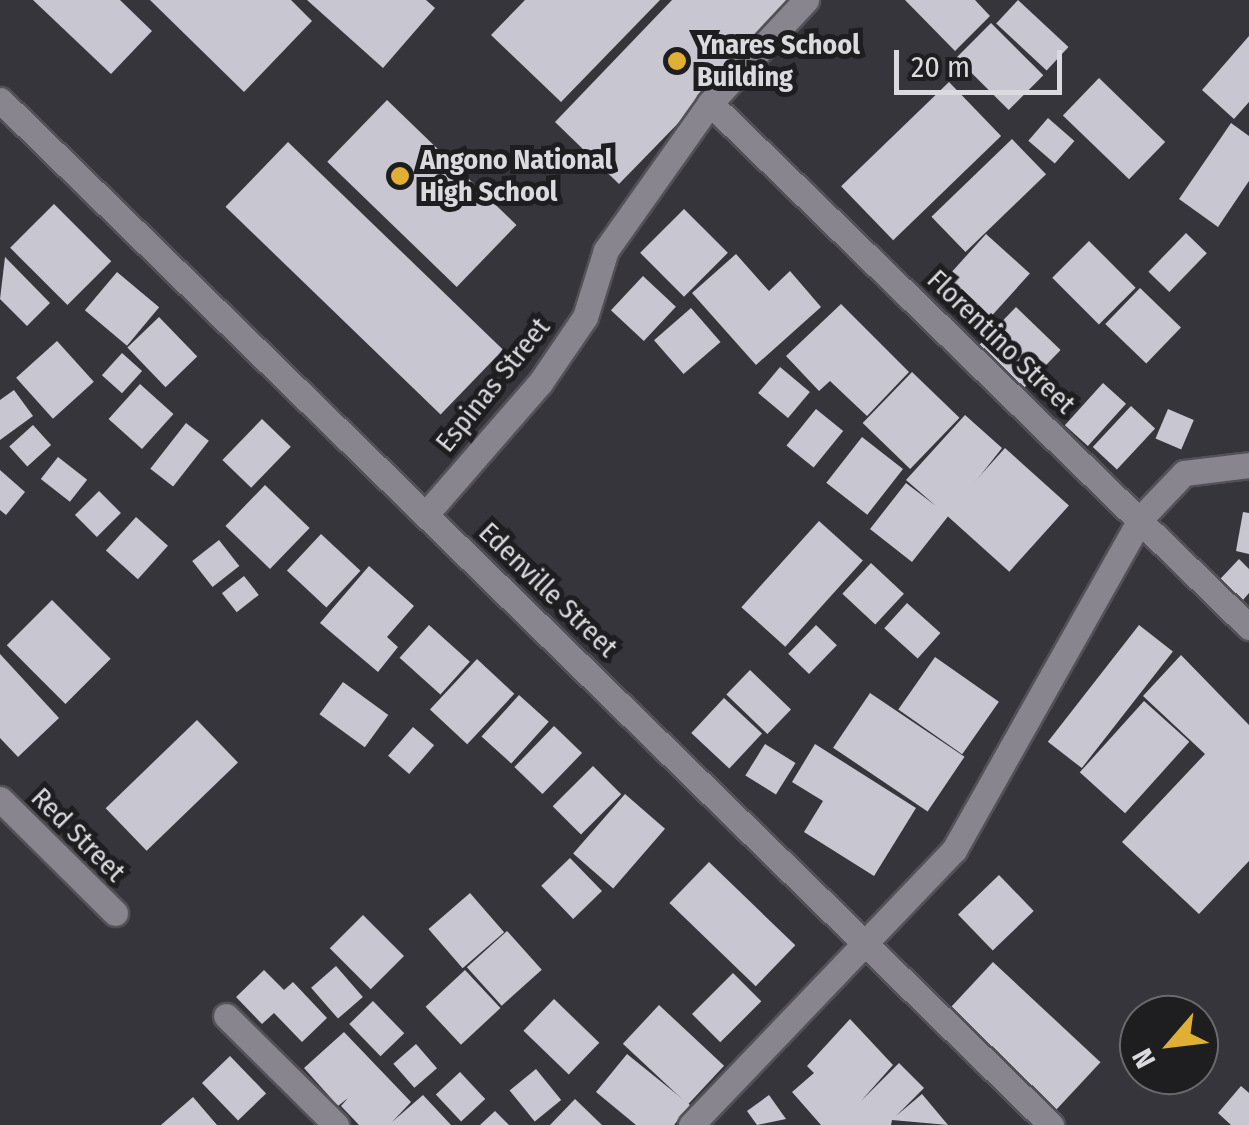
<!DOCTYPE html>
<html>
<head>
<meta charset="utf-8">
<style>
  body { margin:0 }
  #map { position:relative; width:1249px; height:1125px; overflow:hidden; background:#36353c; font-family:"Fira Sans Condensed",sans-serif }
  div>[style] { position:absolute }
  .building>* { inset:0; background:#c8c6d0; transform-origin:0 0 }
  .roads { filter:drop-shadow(2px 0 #535158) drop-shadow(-2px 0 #535158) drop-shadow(0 2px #535158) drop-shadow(0 -2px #535158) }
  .street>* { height:25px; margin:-12.5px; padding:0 12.5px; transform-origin:12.5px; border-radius:12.5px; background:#88858e }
  .secondary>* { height:25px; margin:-12.5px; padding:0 12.5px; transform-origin:12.5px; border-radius:12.5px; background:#88858e }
  .dots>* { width:28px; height:28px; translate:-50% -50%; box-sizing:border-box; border:5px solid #1e1d20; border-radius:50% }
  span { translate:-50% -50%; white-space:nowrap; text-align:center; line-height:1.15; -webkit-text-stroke:10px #1e1d20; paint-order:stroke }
  .poi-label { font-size:28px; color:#dbdadf; font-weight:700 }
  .left { translate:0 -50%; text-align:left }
  .street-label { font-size:28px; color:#dbdadf }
  .north { position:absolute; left:1119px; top:995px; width:100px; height:100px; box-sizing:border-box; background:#1e1d20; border:2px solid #6a696c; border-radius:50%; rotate:242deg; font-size:28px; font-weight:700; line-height:40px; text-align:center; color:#dbdadf }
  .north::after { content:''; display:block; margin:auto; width:35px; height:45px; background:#dfb033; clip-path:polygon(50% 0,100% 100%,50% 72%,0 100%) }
  .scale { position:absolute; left:894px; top:50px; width:168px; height:45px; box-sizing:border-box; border:5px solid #dbdadf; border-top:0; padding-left:12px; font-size:30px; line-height:35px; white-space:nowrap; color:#dbdadf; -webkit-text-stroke:8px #1e1d20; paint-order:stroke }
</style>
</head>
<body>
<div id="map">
  <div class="building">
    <i style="clip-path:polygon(33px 0,120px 0,152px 31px,111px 74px)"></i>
    <i style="clip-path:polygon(150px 0,291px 0,312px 21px,244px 92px)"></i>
    <i style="clip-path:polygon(307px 0,426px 0,435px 8px,383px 68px)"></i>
    <i style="clip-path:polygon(525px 0,660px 0,561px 102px,491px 35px)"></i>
    <i style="clip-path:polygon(672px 0,798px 0,619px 184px,555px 122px)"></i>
    <i style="clip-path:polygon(905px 0,975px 0,990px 16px,955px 51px)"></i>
    <i style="left:1018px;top:0;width:69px;height:32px;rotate:43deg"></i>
    <i style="left:991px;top:23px;width:74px;height:49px;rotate:45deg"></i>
    <i style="clip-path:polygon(1249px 36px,1249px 102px,1234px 119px,1202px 90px)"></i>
    <i style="left:1099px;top:78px;width:92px;height:52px;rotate:44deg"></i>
    <i style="left:949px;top:82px;width:75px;height:150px;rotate:46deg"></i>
    <i style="left:387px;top:100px;width:180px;height:86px;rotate:44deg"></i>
    <i style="left:1048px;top:118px;width:35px;height:30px;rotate:41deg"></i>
    <i style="clip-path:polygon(1231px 123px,1249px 136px,1249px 181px,1218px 227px,1179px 199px)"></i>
    <i style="left:1012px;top:139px;width:49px;height:112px;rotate:46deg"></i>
    <i style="left:288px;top:142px;width:299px;height:90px;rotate:44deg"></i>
    <i style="left:54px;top:204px;width:81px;height:62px;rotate:45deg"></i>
    <i style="left:684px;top:209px;width:62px;height:62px;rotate:45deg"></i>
    <i style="left:1186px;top:233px;width:29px;height:54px;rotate:44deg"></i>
    <i style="left:986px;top:234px;width:59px;height:59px;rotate:42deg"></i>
    <i style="left:1089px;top:241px;width:66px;height:52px;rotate:45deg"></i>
    <i style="clip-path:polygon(736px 254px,769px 291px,790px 271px,821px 307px,756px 365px,692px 293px)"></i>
    <i style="clip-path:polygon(5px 257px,50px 303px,27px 326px,0 299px)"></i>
    <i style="left:117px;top:272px;width:55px;height:50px;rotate:40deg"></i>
    <i style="left:643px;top:276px;width:45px;height:47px;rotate:43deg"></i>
    <i style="left:1140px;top:288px;width:57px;height:50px;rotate:44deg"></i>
    <i style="clip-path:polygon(841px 304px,909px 372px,867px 416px,830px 381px,819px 391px,786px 356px)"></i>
    <i style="left:1016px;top:307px;width:62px;height:56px;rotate:44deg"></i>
    <i style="left:691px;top:308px;width:45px;height:49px;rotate:49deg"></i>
    <i style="left:159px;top:317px;width:55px;height:44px;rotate:46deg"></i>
    <i style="left:57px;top:341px;width:55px;height:55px;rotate:48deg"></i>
    <i style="left:122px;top:353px;width:27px;height:30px;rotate:42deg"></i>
    <i style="left:780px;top:367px;width:39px;height:34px;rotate:40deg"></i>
    <i style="left:912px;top:372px;width:66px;height:71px;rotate:44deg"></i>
    <i style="left:1103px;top:383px;width:31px;height:57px;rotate:42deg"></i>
    <i style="left:140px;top:384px;width:45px;height:47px;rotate:42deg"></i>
    <i style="clip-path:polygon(14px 390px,33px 416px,0 440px,0 400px)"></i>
    <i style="left:1131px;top:406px;width:33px;height:56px;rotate:43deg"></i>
    <i style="left:816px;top:409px;width:35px;height:47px;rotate:39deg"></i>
    <i style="left:1168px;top:409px;width:28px;height:32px;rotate:23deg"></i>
    <i style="clip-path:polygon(965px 415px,1002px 448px,912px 562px,870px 529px,906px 483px,936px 506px,906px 480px)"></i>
    <i style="left:262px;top:419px;width:40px;height:57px;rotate:44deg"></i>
    <i style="left:186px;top:423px;width:29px;height:58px;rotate:38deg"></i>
    <i style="left:33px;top:425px;width:27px;height:32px;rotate:48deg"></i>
    <i style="left:862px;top:437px;width:52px;height:58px;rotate:38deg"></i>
    <i style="left:1005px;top:448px;width:86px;height:89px;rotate:42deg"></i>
    <i style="left:58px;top:457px;width:37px;height:28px;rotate:38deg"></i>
    <i style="clip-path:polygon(0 470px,25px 492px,6px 515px,0 510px)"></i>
    <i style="left:265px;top:485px;width:62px;height:57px;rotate:44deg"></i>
    <i style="left:99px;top:491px;width:31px;height:34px;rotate:45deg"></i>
    <i style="clip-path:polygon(1243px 512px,1249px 513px,1249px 554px,1236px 551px)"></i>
    <i style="left:136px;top:517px;width:43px;height:45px;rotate:42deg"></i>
    <i style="left:819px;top:521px;width:59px;height:116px;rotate:42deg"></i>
    <i style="left:321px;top:534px;width:54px;height:50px;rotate:43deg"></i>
    <i style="left:219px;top:540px;width:33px;height:34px;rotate:52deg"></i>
    <i style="clip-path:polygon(1239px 559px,1249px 569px,1249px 593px,1231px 614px,1208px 592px)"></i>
    <i style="left:871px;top:563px;width:45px;height:42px;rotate:43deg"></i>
    <i style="clip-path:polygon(369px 566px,414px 606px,387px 637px,398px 647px,378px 672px,320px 623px)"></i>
    <i style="left:244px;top:576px;width:24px;height:28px;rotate:52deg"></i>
    <i style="left:52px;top:600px;width:83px;height:64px;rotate:45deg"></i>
    <i style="left:907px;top:603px;width:45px;height:34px;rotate:42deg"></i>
    <i style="left:429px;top:625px;width:55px;height:44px;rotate:42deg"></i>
    <i style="left:816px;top:625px;width:29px;height:40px;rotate:44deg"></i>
    <i style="left:1139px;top:625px;width:43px;height:148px;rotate:38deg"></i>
    <i style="clip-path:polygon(0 654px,59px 718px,18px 757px,0 738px)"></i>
    <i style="clip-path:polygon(1181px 655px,1249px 725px,1249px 861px,1199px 914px,1122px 842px,1205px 754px,1143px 696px)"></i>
    <i style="left:935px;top:657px;width:78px;height:64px;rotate:35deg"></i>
    <i style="left:477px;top:659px;width:51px;height:69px;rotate:43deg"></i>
    <i style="left:750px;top:670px;width:57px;height:34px;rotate:44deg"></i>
    <i style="left:343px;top:682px;width:56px;height:40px;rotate:36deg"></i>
    <i style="left:870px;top:693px;width:114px;height:66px;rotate:34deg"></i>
    <i style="left:519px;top:695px;width:40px;height:56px;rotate:42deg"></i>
    <i style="left:724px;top:698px;width:52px;height:48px;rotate:43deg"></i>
    <i style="left:1144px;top:701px;width:61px;height:96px;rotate:42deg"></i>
    <i style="left:197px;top:720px;width:59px;height:127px;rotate:46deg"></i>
    <i style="left:554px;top:726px;width:39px;height:57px;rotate:44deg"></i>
    <i style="left:413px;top:727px;width:28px;height:38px;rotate:41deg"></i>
    <i style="left:765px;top:744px;width:36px;height:37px;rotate:32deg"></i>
    <i style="clip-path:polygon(815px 744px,916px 808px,874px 876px,804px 832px,823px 801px,792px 782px)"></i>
    <i style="left:593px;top:766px;width:40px;height:57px;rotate:45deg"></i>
    <i style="left:625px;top:794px;width:53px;height:79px;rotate:41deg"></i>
    <i style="left:570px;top:858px;width:46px;height:40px;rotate:46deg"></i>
    <i style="left:709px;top:862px;width:120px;height:57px;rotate:44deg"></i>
    <i style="left:999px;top:875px;width:50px;height:57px;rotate:46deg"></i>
    <i style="left:470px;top:893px;width:52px;height:55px;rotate:49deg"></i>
    <i style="left:363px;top:915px;width:58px;height:47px;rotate:45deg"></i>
    <i style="left:507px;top:931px;width:52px;height:54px;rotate:48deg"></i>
    <i style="left:993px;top:962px;width:147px;height:66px;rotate:43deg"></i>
    <i style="left:336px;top:966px;width:41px;height:33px;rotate:49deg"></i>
    <i style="clip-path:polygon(264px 970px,284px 990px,293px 982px,327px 1018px,302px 1042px,274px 1013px,262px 1024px,236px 997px)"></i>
    <i style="left:465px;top:970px;width:52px;height:54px;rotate:47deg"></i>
    <i style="left:733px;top:973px;width:40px;height:58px;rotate:45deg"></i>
    <i style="left:554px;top:999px;width:63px;height:44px;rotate:44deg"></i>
    <i style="left:373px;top:1001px;width:45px;height:33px;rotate:46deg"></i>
    <i style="left:659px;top:1005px;width:89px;height:53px;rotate:43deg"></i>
    <i style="clip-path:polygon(850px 1019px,893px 1065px,861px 1101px,899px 1063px,924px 1088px,896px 1116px,922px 1094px,948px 1125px,892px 1120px,891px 1125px,821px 1125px,792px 1092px,814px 1073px,807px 1066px)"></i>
    <i style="clip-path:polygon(344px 1032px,411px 1102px,392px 1122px,423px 1095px,451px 1125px,359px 1125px,341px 1106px,348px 1098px,338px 1106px,304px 1068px)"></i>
    <i style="left:416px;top:1044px;width:32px;height:30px;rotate:49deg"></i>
    <i style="clip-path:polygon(627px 1054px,690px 1105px,674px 1125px,636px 1125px,596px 1092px)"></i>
    <i style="left:230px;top:1056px;width:52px;height:39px;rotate:46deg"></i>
    <i style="left:536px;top:1069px;width:40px;height:34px;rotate:51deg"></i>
    <i style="left:460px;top:1072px;width:37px;height:33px;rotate:47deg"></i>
    <i style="clip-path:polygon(1241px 1086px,1249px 1093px,1249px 1125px,1231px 1125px,1218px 1113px)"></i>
    <i style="clip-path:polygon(769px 1095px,786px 1119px,757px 1125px,747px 1111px)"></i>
    <i style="clip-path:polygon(193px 1097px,217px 1125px,161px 1125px)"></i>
    <i style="clip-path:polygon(575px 1099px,602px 1125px,550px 1125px)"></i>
    <i style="clip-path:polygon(495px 1111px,509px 1125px,480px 1125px)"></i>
  </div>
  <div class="roads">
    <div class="street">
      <i style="left:710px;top:103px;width:752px;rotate:44.19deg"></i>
      <i style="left:426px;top:514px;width:174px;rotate:-49deg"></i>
      <i style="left:540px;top:383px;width:80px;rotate:-55.7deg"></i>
      <i style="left:585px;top:317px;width:70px;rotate:-72.6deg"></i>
      <i style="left:606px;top:250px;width:180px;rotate:-54.7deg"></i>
      <i style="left:710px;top:103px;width:141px;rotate:-47deg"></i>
      <i style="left:0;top:799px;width:162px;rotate:44.7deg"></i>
      <i style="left:226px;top:1016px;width:155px;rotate:44.7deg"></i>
      <i style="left:691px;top:1125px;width:381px;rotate:-46.3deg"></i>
      <i style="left:954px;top:850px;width:381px;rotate:-60.6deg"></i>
      <i style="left:1141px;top:518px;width:62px;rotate:-46.3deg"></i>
      <i style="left:1184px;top:473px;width:65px;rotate:-7deg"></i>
    </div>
    <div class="secondary">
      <i style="left:0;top:100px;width:1468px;rotate:44.28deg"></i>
    </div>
  </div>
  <div class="dots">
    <i style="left:677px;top:61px;background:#dfb033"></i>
    <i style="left:400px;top:176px;background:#dfb033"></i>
  </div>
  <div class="poi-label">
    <span class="left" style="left:697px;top:61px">Ynares School<br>Building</span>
    <span class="left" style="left:420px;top:176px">Angono National<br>High School</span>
  </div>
  <div class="street-label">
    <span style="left:1001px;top:342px;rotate:44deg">Florentino Street</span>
    <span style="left:493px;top:385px;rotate:-51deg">Espinas Street</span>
    <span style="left:548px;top:590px;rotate:44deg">Edenville Street</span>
    <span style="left:78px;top:835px;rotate:45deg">Red Street</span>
  </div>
  <div class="north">N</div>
  <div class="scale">20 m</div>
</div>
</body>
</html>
